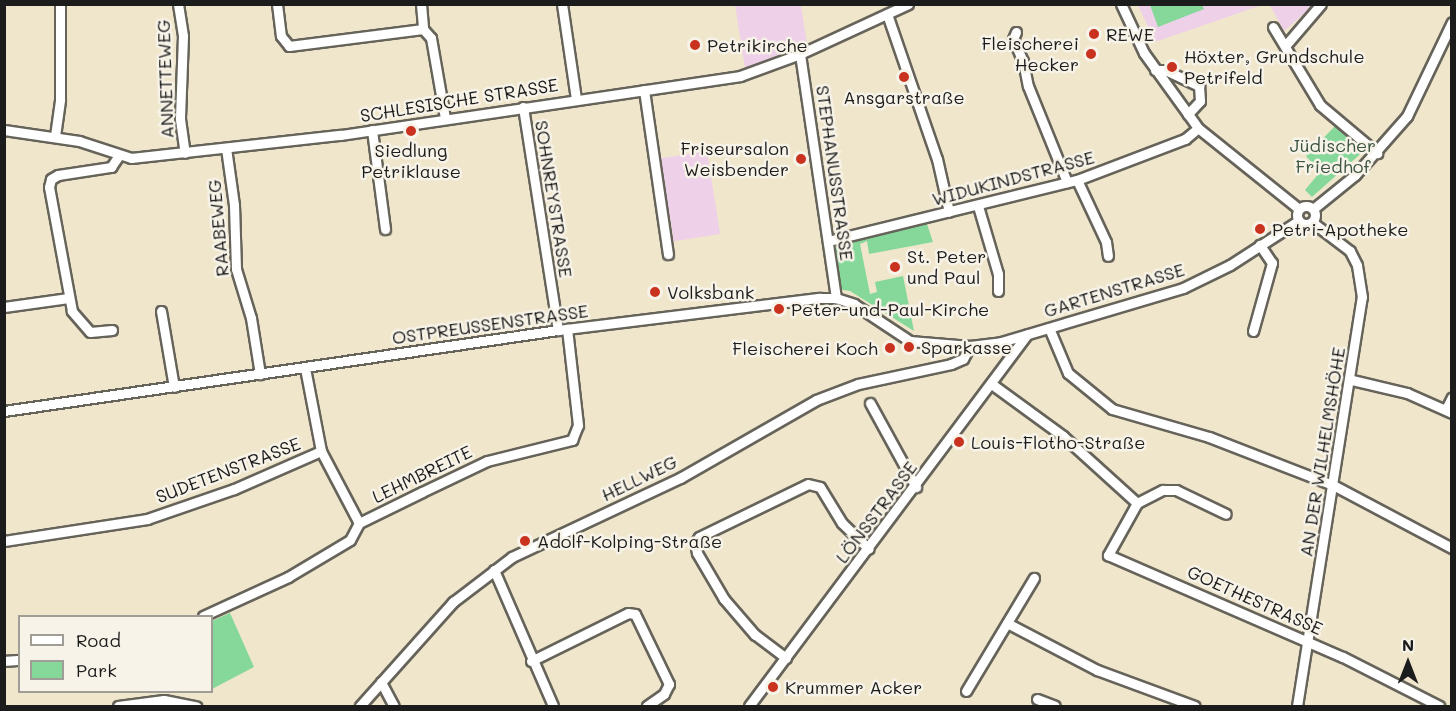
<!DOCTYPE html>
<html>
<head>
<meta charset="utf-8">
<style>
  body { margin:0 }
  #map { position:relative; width:1456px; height:711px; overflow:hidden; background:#f0e6cc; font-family:Mali,sans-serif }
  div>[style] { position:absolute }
  .built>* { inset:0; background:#eed0e8; transform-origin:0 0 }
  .green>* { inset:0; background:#85d89a }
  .roads { filter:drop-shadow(2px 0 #66635a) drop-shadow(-2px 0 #66635a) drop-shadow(0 2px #66635a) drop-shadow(0 -2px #66635a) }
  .street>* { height:9px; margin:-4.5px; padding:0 4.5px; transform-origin:4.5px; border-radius:4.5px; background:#fff }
  .street>.ring { margin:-4.5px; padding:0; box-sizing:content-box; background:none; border:9px solid #fff; border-radius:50% }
  .dots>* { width:16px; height:16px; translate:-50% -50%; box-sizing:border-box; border:3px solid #f7f3e8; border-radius:50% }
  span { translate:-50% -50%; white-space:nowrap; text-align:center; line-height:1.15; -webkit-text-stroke:5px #f7f3e8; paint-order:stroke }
  .poi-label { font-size:18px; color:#1c1c1c }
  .left { translate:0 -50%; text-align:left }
  .right { translate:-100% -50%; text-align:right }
  .street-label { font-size:18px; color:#1c1c1c }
  .park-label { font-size:18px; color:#3c5442 }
  .frame { position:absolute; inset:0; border:6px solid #1c1c1c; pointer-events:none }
  .legend { position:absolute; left:18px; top:615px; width:195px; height:78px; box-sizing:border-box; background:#f7f3e8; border:2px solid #9f9d96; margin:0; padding:8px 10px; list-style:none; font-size:18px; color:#1c1c1c }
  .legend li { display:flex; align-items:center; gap:12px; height:30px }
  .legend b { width:30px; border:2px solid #9f9d96 }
  .north { position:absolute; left:1378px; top:633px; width:60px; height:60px; -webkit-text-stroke:4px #f7f3e8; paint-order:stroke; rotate:0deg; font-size:16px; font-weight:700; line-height:24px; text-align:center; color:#1c1c1c }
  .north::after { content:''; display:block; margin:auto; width:21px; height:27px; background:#1c1c1c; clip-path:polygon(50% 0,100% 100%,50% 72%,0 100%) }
</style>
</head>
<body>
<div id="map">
  <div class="built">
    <i style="clip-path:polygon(735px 5px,801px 5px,807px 44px,745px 68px)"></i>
    <i style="clip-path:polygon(1138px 5px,1262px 5px,1155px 42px)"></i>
    <i style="clip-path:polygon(1270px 5px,1314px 5px,1284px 31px)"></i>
    <i style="left:707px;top:151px;width:84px;height:47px;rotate:81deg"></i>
  </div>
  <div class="green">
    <i style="clip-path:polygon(1150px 5px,1202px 5px,1204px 9px,1158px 27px)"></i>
    <i style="clip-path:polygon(1337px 124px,1366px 149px,1312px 197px,1305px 190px,1320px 172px,1306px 156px)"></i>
    <i style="clip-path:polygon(926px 221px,933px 242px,869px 254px,867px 241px,860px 244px,870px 294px,877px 292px,875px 282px,903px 276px,914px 331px,850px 291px,837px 289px,832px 243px)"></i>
    <i style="clip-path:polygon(230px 613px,254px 667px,212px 689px,212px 621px)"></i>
  </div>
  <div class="roads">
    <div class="street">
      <i style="left:178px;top:4px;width:32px;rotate:81deg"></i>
      <i style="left:183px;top:36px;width:83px;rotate:92.1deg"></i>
      <i style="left:180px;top:119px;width:34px;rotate:82deg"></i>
      <i style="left:277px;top:4px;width:32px;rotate:83deg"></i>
      <i style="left:281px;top:36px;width:13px;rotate:51deg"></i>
      <i style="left:289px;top:46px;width:135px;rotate:-7.2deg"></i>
      <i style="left:423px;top:29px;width:12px;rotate:48deg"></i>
      <i style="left:431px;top:38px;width:81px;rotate:80.1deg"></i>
      <i style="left:421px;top:4px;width:25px;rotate:85deg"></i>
      <i style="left:562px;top:4px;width:96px;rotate:81.6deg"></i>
      <i style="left:1121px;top:4px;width:54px;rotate:64.9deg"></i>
      <i style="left:1144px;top:53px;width:92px;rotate:54.2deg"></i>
      <i style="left:1198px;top:128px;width:129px;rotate:38.7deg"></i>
      <i style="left:887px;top:14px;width:153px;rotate:71deg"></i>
      <i style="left:937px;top:159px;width:54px;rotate:77.2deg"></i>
      <i style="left:1273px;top:27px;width:91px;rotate:58.9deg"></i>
      <i style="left:1320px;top:105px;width:75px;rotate:40.1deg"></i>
      <i style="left:1016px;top:32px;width:8px;rotate:113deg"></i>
      <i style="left:1013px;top:39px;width:24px;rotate:66deg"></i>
      <i style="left:1023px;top:61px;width:25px;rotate:79deg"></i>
      <i style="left:1028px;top:86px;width:104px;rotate:67.9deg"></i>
      <i style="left:1285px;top:46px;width:55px;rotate:-49.4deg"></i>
      <i style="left:800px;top:54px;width:247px;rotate:81.6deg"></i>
      <i style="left:1155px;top:70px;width:10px"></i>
      <i style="left:1165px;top:70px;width:38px;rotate:25deg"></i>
      <i style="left:1199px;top:86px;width:15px;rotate:86deg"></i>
      <i style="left:1200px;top:101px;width:18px;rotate:133deg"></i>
      <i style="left:644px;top:90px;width:166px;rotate:81.7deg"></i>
      <i style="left:523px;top:107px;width:226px;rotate:81.1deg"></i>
      <i style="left:4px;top:130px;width:76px;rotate:8.3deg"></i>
      <i style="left:79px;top:141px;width:55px;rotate:18.1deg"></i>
      <i style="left:131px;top:158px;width:211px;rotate:-6.3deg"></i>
      <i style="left:341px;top:135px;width:403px;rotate:-8.4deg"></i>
      <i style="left:740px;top:76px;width:64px;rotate:-20.1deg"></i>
      <i style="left:800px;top:54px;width:119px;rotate:-24.8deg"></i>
      <i style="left:372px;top:130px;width:100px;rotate:82.5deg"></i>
      <i style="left:55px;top:136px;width:37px;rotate:-82deg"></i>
      <i style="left:60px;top:99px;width:95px;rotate:-90deg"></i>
      <i style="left:226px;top:148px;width:58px;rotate:82deg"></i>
      <i style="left:234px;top:205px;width:64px;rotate:88.2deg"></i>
      <i style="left:236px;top:269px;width:51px;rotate:73deg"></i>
      <i style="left:251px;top:318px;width:57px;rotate:80.9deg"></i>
      <i style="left:1077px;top:180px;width:68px;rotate:64.9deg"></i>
      <i style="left:1106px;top:242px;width:14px;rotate:82deg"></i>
      <i class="ring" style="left:1297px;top:206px;width:9px;height:9px"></i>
      <i style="left:978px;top:206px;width:71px;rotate:73.6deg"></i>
      <i style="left:998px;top:274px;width:17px;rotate:90deg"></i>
      <i style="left:1313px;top:209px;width:54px;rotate:-39deg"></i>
      <i style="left:1355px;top:175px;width:79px;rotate:-48.6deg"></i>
      <i style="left:1407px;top:116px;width:104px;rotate:-64.4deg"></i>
      <i style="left:828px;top:241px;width:256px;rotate:-13.8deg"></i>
      <i style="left:1077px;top:180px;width:116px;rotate:-20.8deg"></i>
      <i style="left:1185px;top:139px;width:17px;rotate:-40deg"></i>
      <i style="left:4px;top:307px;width:65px;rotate:-8deg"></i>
      <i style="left:161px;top:311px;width:77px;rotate:80.3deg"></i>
      <i style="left:1049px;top:328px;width:49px;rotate:67.1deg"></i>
      <i style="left:1068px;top:373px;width:57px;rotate:39.3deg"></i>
      <i style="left:1112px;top:409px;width:101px;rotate:16.1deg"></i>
      <i style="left:1209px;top:437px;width:133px;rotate:21.2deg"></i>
      <i style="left:1333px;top:485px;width:135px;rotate:27.9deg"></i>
      <i style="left:112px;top:330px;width:22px;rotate:175deg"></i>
      <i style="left:90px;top:332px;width:28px;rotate:-131deg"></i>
      <i style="left:72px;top:311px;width:126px;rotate:-100.5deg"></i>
      <i style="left:49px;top:187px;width:8px;rotate:-76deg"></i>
      <i style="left:51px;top:179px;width:8px;rotate:-30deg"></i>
      <i style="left:58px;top:175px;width:54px;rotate:-8.6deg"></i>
      <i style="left:111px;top:167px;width:14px;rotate:-56deg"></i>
      <i style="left:1253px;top:331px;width:71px;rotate:-74.4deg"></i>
      <i style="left:1272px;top:263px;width:22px;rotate:-124deg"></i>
      <i style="left:305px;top:368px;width:85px;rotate:79.1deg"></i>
      <i style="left:321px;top:451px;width:81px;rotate:62.2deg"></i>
      <i style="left:1352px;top:380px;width:57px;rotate:13.3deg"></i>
      <i style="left:1407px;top:393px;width:49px;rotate:24deg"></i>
      <i style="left:993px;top:385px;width:87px;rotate:36.1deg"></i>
      <i style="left:1063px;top:436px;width:100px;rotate:42.2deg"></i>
      <i style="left:1137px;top:503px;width:29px;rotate:-27deg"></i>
      <i style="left:1163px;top:490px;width:13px"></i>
      <i style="left:1176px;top:490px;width:55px;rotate:25.6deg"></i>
      <i style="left:870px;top:403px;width:96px;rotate:61.3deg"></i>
      <i style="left:1446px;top:409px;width:13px;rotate:-63deg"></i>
      <i style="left:4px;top:411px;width:560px;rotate:-8.32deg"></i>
      <i style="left:558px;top:330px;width:264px;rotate:-7deg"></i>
      <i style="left:820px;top:298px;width:16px"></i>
      <i style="left:836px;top:298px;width:19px;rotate:18deg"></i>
      <i style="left:854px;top:304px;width:67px;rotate:33.5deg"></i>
      <i style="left:910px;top:341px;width:60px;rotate:4.8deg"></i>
      <i style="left:970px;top:346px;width:31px;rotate:-7deg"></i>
      <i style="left:1001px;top:342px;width:190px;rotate:-16.5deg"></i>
      <i style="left:1183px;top:288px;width:52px;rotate:-26.1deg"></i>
      <i style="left:1230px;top:265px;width:81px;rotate:-32.9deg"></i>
      <i style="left:1137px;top:503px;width:60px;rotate:119.1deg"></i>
      <i style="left:1108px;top:555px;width:256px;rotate:23.5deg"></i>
      <i style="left:1343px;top:657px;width:108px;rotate:27deg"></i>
      <i style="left:4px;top:541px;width:145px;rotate:-8.7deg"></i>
      <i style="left:147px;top:519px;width:92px;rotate:-19deg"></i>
      <i style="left:234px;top:489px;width:95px;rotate:-23.6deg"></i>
      <i style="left:494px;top:570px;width:148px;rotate:66.5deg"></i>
      <i style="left:203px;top:616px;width:94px;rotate:-24.6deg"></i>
      <i style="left:288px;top:577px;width:72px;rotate:-30.8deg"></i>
      <i style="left:350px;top:540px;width:19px;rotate:-62deg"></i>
      <i style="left:359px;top:523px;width:70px;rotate:-26.2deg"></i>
      <i style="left:422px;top:492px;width:72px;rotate:-25.5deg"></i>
      <i style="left:487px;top:461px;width:88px;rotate:-13.9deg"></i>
      <i style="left:572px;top:440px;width:16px;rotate:-68deg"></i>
      <i style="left:578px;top:425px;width:97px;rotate:-96.5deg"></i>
      <i style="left:1007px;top:623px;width:102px;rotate:27.6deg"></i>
      <i style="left:1097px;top:670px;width:104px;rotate:20.2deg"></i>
      <i style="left:786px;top:658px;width:39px;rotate:-143deg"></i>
      <i style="left:755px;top:635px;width:48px;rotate:-130.7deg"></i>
      <i style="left:724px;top:599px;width:53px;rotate:-120.4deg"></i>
      <i style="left:697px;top:553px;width:10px;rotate:-101deg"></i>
      <i style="left:695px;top:543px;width:7px;rotate:-56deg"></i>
      <i style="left:699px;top:537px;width:121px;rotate:-25.9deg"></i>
      <i style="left:808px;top:484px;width:12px;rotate:14deg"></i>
      <i style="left:820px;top:487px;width:42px;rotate:58.6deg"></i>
      <i style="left:842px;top:523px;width:37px;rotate:44deg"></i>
      <i style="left:4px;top:661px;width:16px;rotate:-4deg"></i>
      <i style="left:531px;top:661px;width:108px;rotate:-26.3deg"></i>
      <i style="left:628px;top:613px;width:7px;rotate:8deg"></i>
      <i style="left:635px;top:614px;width:78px;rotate:64.1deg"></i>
      <i style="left:669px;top:684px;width:11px;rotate:117deg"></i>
      <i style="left:664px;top:694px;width:21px;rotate:145deg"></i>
      <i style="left:381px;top:682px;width:27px;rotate:62deg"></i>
      <i style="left:966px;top:691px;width:132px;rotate:-59deg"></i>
      <i style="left:1037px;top:699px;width:19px;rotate:21deg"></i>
      <i style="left:118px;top:706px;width:46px;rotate:-7.4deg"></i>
      <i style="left:164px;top:700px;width:33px;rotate:11deg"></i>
      <i style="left:360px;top:706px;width:140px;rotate:-48.2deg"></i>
      <i style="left:453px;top:602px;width:74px;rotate:-37.3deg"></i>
      <i style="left:512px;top:557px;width:186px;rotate:-25.2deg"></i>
      <i style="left:680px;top:478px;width:157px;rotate:-29.8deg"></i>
      <i style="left:816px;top:400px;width:45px;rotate:-20.9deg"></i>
      <i style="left:858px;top:384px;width:95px;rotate:-12.1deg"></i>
      <i style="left:951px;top:364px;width:13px;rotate:-23deg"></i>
      <i style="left:963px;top:359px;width:15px;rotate:-62deg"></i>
      <i style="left:749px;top:706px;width:464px;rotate:-53.2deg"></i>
      <i style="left:1297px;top:706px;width:414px;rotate:-81deg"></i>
      <i style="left:1362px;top:297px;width:32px;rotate:-99deg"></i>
      <i style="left:1357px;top:265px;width:16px;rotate:-117deg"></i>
      <i style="left:1350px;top:251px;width:48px;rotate:-142.7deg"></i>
    </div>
  </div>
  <div class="dots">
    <i style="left:1094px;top:34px;background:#c8321e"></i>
    <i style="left:695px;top:45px;background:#c8321e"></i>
    <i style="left:1091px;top:54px;background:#c8321e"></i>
    <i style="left:1172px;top:67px;background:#c8321e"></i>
    <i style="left:904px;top:77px;background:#c8321e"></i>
    <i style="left:411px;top:131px;background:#c8321e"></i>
    <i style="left:801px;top:159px;background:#c8321e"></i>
    <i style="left:1260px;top:229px;background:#c8321e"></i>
    <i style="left:895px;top:267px;background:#c8321e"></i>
    <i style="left:655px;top:292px;background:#c8321e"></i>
    <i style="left:779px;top:309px;background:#c8321e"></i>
    <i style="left:909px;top:347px;background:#c8321e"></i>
    <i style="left:890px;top:348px;background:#c8321e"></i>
    <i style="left:959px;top:442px;background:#c8321e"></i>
    <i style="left:525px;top:541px;background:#c8321e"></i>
    <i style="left:773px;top:687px;background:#c8321e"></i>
  </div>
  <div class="poi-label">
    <span class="left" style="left:1106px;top:34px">REWE</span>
    <span class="right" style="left:1079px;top:54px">Fleischerei<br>Hecker</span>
    <span class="left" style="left:707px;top:45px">Petrikirche</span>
    <span class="left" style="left:1184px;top:67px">Höxter, Grundschule<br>Petrifeld</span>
    <span style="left:904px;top:97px">Ansgarstraße</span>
    <span class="right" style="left:789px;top:159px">Friseursalon<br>Weisbender</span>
    <span style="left:411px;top:161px">Siedlung<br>Petriklause</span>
    <span class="left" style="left:1272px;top:229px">Petri-Apotheke</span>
    <span class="left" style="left:907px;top:267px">St. Peter<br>und Paul</span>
    <span class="left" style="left:667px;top:292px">Volksbank</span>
    <span class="left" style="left:791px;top:309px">Peter-und-Paul-Kirche</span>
    <span class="left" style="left:921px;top:347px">Sparkasse</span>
    <span class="right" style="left:878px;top:348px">Fleischerei Koch</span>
    <span class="left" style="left:971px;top:442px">Louis-Flotho-Straße</span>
    <span class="left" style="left:537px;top:541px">Adolf-Kolping-Straße</span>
    <span class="left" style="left:785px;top:687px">Krummer Acker</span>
  </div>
  <div class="street-label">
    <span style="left:165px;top:79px;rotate:-92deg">ANNETTEWEG</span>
    <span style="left:459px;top:100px;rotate:-9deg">SCHLESISCHE STRASSE</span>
    <span style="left:835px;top:173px;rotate:82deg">STEPHANUSSTRASSE</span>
    <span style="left:1013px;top:178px;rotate:-15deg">WIDUKINDSTRASSE</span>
    <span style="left:554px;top:199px;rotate:81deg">SOHNREYSTRASSE</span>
    <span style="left:218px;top:228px;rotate:-95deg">RAABEWEG</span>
    <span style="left:1114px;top:290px;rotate:-17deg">GARTENSTRASSE</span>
    <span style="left:490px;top:324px;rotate:-8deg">OSTPREUSSENSTRASSE</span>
    <span style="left:1322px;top:452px;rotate:-81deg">AN DER WILHELMSHÖHE</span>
    <span style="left:228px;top:470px;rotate:-21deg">SUDETENSTRASSE</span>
    <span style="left:422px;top:474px;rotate:-26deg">LEHMBREITE</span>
    <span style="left:639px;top:478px;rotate:-26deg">HELLWEG</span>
    <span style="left:876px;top:512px;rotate:-53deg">LÖNSSTRASSE</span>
    <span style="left:1255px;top:600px;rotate:24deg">GOETHESTRASSE</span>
  </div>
  <div class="park-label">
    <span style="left:1333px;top:156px">Jüdischer<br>Friedhof</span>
  </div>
  <div class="frame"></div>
  <ul class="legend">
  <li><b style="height:8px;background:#fff"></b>Road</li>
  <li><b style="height:16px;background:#85d89a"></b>Park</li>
  </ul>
  <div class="north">N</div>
</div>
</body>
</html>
